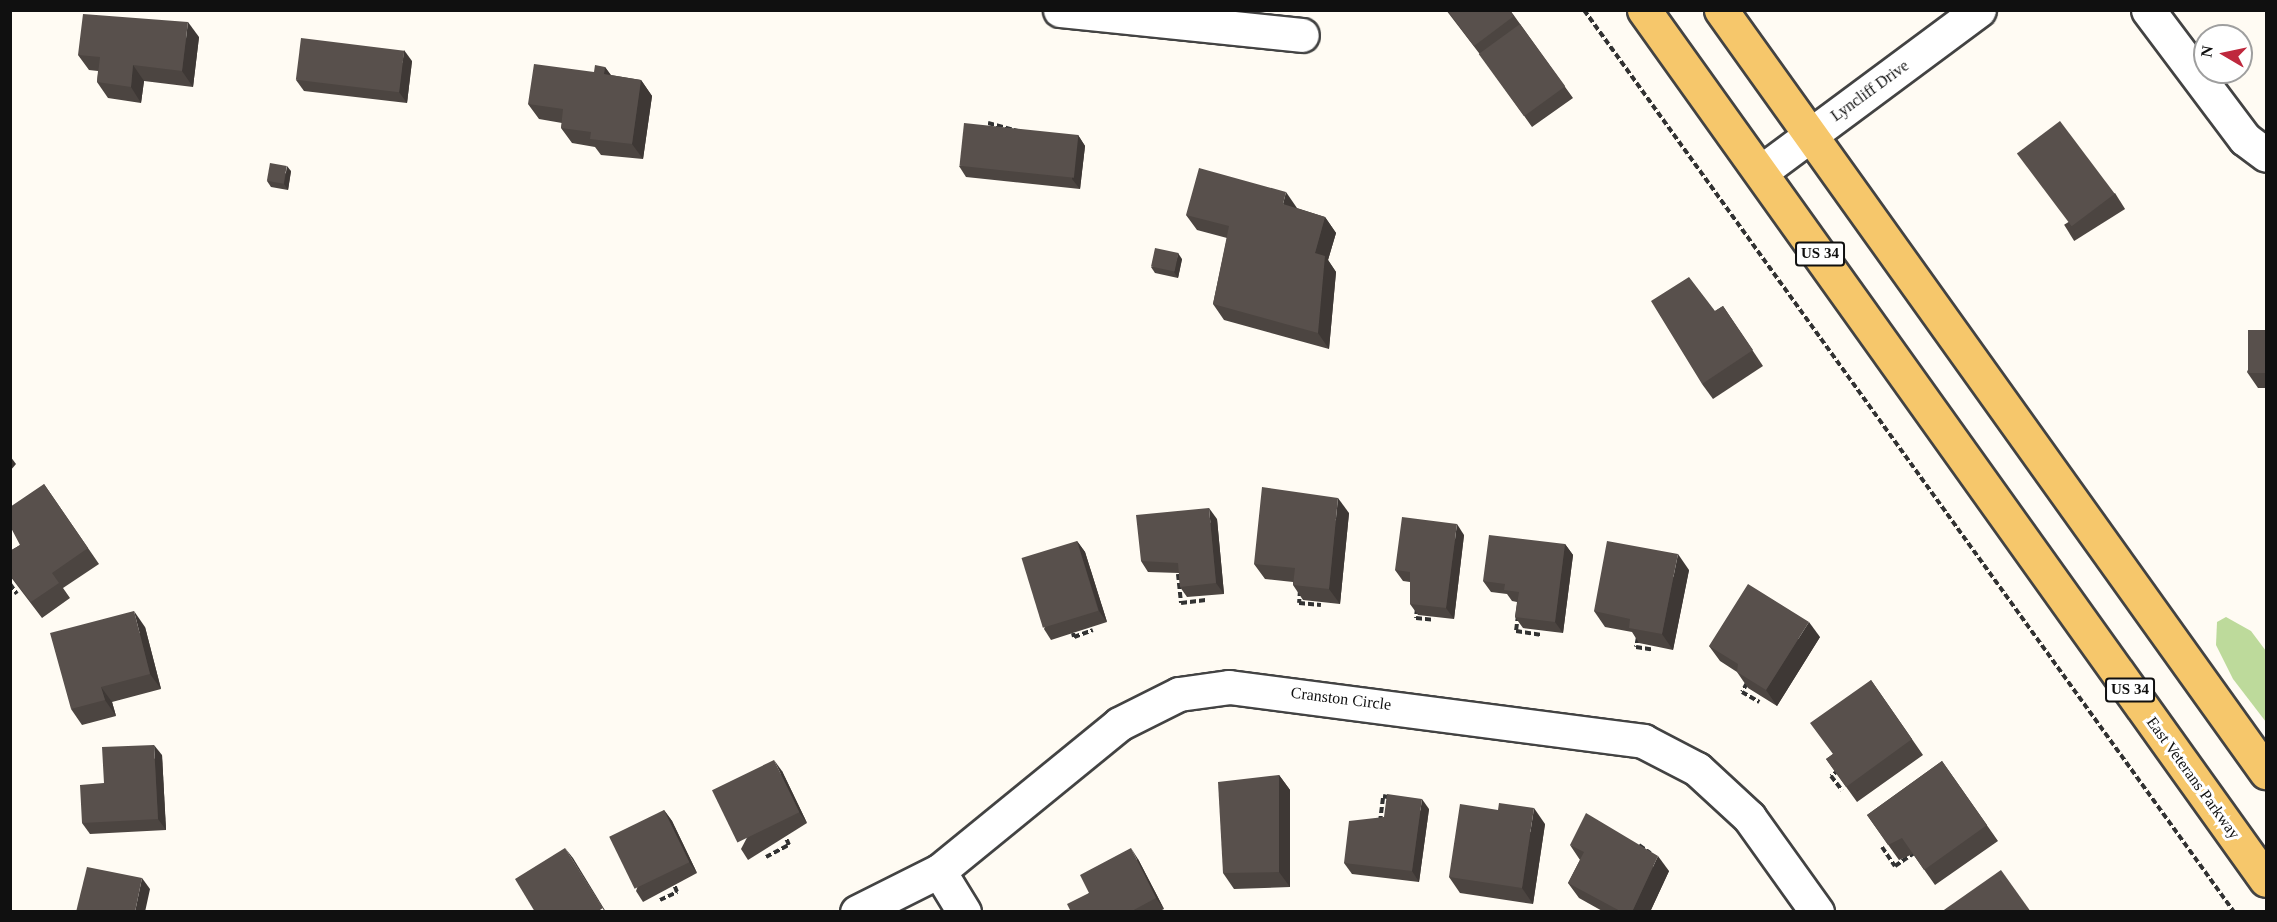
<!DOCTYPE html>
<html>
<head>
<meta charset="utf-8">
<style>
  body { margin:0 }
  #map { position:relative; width:2277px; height:922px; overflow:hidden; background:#fffbf3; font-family:"Times New Roman",serif }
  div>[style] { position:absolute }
  .forest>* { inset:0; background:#bdda9b }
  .path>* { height:4px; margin-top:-2px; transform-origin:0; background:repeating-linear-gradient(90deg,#323232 0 6px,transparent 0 9px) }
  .roads { filter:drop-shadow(2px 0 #434343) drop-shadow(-2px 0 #434343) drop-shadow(0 2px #434343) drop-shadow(0 -2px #434343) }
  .street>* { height:33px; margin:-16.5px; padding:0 16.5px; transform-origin:16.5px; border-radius:16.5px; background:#fff }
  .primary>* { height:33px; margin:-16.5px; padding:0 16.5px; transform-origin:16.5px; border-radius:16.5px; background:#f6c76b }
  .wall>* { inset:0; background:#4c4541; transform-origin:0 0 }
  .shaded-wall>* { inset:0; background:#3e3835 }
  .building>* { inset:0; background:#58504c; transform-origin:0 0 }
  span { translate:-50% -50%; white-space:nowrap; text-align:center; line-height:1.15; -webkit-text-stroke:6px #fff; paint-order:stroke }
  .shield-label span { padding:2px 4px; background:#fff; border:2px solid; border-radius:4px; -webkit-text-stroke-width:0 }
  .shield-label { font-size:15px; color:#101010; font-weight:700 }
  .street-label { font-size:16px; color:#101010 }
  .frame { position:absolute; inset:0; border:12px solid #101010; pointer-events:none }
  .north { position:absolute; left:2193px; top:24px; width:60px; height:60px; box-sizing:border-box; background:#fff; border:2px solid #9f9f9f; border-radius:50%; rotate:279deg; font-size:16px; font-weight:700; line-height:24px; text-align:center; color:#101010 }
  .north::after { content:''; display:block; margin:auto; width:21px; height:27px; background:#bf283d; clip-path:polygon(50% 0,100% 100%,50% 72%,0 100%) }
</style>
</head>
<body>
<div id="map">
  <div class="forest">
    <i style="clip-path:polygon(2226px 617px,2251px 631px,2266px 651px,2266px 722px,2233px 679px,2216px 645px,2217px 622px)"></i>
  </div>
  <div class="path">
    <i style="left:1584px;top:10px;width:1112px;rotate:54.22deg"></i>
    <i style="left:988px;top:123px;width:34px;rotate:15deg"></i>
    <i style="left:1178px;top:574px;width:29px;rotate:84deg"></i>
    <i style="left:1181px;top:603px;width:25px;rotate:-7deg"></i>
    <i style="left:10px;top:584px;width:12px;rotate:55deg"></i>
    <i style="left:1300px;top:590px;width:13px;rotate:94deg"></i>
    <i style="left:1299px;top:603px;width:22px;rotate:5deg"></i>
    <i style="left:1417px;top:608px;width:10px;rotate:96deg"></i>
    <i style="left:1416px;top:618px;width:18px;rotate:6deg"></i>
    <i style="left:1518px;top:615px;width:16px;rotate:97deg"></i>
    <i style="left:1516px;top:631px;width:26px;rotate:9deg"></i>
    <i style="left:1073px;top:633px;width:4px;rotate:76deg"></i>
    <i style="left:1074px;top:637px;width:20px;rotate:-20deg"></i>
    <i style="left:1638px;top:637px;width:10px;rotate:101deg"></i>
    <i style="left:1636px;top:647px;width:18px;rotate:9deg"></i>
    <i style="left:1747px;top:683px;width:10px;rotate:119deg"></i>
    <i style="left:1742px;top:692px;width:20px;rotate:30deg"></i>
    <i style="left:1839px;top:770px;width:10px;rotate:143deg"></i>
    <i style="left:1831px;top:776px;width:18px;rotate:52deg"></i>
    <i style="left:1380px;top:822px;width:26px;rotate:-83deg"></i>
    <i style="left:1383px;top:796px;width:9px;rotate:13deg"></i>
    <i style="left:1639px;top:845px;width:14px;rotate:36deg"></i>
    <i style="left:1882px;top:847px;width:23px;rotate:56deg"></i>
    <i style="left:1895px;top:866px;width:22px;rotate:-34deg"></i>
    <i style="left:766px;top:857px;width:26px;rotate:-28deg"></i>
    <i style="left:789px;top:845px;width:8px;rotate:-113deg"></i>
    <i style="left:660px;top:900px;width:19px;rotate:-25deg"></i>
    <i style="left:677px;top:892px;width:9px;rotate:-111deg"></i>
  </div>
  <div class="roads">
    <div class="street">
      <i style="left:1060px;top:10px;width:243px;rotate:5.9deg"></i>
      <i style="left:2148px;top:10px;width:161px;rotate:53.1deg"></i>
      <i style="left:2245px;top:139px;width:26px;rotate:37deg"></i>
      <i style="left:1762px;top:171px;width:270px;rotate:-36.6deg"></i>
      <i style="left:939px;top:871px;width:48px;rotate:58.6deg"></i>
      <i style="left:857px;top:912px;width:92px;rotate:-26.6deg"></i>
      <i style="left:939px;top:871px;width:232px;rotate:-39.2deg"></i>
      <i style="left:1119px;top:724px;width:67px;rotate:-26.6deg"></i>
      <i style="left:1179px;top:694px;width:50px;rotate:-8deg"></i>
      <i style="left:1229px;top:687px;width:418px;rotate:7.4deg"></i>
      <i style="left:1643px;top:741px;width:61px;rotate:27.4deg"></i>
      <i style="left:1697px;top:769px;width:71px;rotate:42.7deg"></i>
      <i style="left:1749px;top:817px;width:117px;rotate:54.4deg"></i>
    </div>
    <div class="primary">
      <i style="left:1644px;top:10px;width:1069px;rotate:54.44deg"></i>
      <i style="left:1721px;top:10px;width:937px;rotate:54.43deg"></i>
    </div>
  </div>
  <div class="wall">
    <i style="clip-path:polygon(1446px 10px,1510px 10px,1573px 98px,1532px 127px,1482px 57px)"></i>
    <i style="clip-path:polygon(199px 37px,193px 87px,144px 81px,141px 103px,108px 98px,97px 82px,98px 71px,89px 70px,78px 55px)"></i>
    <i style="clip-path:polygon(412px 61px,407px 103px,304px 91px,296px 80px)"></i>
    <i style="clip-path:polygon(605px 67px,611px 75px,641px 80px,652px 96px,643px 159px,601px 155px,595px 147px,572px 143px,561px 128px,562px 123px,539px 119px,528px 104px)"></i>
    <i style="clip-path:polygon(1078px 135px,1085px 146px,1080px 189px,966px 177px,959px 166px)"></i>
    <i style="clip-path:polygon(291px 171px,288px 190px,271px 187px,267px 181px)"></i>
    <i style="left:2115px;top:193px;width:19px;height:60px;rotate:58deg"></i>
    <i style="clip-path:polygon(1297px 208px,1325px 217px,1336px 233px,1328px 260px,1336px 272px,1329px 349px,1224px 320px,1213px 304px,1227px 238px,1197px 230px,1186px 215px)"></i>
    <i style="clip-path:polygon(1182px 259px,1178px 278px,1155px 273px,1151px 267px)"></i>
    <i style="clip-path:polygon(1723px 306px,1763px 366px,1713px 399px,1702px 384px,1715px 311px)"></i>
    <i style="clip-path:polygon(2266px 330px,2266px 388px,2258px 388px,2247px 372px)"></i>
    <i style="clip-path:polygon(44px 484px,99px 564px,63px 588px,70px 598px,42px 618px,10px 576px,10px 551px,20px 545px)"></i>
    <i style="clip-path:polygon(1349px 513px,1340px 604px,1303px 600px,1293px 585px,1293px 582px,1265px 579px,1254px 564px)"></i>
    <i style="clip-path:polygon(1217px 519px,1224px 594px,1187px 597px,1180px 587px,1179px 573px,1148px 572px,1141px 561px)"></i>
    <i style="clip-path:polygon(1464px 535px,1454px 619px,1418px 615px,1410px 604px,1410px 582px,1403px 581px,1395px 570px)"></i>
    <i style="clip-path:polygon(1077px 541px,1085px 552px,1107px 622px,1051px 640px,1044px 629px)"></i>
    <i style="clip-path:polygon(1565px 544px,1573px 555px,1563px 633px,1523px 628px,1515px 617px,1517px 602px,1512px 601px,1507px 594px,1491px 592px,1483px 581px)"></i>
    <i style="clip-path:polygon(1689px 570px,1673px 650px,1639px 643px,1632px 632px,1605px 627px,1594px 611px)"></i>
    <i style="clip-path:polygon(145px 627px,161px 689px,112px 702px,116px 716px,82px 725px,71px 709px)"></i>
    <i style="clip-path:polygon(1820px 637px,1777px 706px,1748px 688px,1737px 672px,1720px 661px,1709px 646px)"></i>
    <i style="clip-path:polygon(1871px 680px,1923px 755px,1857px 802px,1826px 759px,1833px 754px)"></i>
    <i style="clip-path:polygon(162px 755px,166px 830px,90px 834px,82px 823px,104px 783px)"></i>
    <i style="clip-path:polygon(1942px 761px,1998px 841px,1935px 885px,1913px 854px,1899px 860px,1867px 815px)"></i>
    <i style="clip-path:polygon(782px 771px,807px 823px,748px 860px,741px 849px)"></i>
    <i style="clip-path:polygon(1279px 775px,1290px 790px,1290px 887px,1234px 889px,1223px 873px)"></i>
    <i style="clip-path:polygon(1429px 809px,1419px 882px,1352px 874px,1344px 863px,1384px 817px)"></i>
    <i style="clip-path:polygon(664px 810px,672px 821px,697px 873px,643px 902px,636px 891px)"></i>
    <i style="clip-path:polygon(1545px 824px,1533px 904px,1460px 893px,1449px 877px)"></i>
    <i style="clip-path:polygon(1570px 845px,1669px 871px,1650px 912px,1604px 912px,1579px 898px,1568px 883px,1580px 860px)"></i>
    <i style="clip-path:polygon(1138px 859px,1164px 909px,1158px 912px,1071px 912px,1089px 893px)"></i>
  </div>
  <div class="shaded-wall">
    <i style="clip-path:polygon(188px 22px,199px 37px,193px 87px,182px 71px)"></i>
    <i style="clip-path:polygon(404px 50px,412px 61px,407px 103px,399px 92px)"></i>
    <i style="clip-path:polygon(133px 65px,144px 81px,141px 103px,131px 87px)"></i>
    <i style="clip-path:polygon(605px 67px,616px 83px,604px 74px)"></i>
    <i style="clip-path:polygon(641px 80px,652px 96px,643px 159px,632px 144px)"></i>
    <i style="clip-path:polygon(1078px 135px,1085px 146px,1080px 189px,1072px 179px)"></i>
    <i style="clip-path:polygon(287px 166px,291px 171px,288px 190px,284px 184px)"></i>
    <i style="clip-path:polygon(1286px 192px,1297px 208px,1294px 220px,1283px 204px)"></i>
    <i style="clip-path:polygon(1325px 217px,1336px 233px,1328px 260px,1336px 272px,1329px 349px,1318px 333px,1315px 253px)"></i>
    <i style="clip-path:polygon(1178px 253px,1182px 259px,1178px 278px,1174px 272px)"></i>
    <i style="clip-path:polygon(10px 456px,16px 464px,10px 471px)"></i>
    <i style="clip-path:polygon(1338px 498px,1349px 513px,1340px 604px,1329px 589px)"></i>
    <i style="clip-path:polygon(1209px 508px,1217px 519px,1224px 594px,1216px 583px)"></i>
    <i style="clip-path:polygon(1457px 524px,1464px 535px,1454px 619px,1446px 608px)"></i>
    <i style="clip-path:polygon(1077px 541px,1085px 552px,1107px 622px,1099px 611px)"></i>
    <i style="clip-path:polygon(1565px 544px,1573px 555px,1563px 633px,1555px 622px)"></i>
    <i style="clip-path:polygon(1678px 554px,1689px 570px,1673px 650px,1662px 634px)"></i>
    <i style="clip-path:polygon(134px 611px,145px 627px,161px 689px,150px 674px)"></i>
    <i style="clip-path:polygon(1809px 622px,1820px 637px,1777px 706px,1766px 690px)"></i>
    <i style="clip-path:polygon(101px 687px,112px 702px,116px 716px,105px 700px)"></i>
    <i style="clip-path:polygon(154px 745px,162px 755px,166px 830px,158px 819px)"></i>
    <i style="clip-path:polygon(774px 760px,782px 771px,807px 823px,799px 812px)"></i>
    <i style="clip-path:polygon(1279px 775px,1290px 790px,1290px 887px,1279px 872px)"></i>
    <i style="clip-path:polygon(1422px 799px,1429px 809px,1419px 882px,1412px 871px)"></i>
    <i style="clip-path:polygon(1534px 808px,1545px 824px,1533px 904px,1522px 888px)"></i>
    <i style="clip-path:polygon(664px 810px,672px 821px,697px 873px,689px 862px)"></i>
    <i style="clip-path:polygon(565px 848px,573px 858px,606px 912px,605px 912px)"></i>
    <i style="clip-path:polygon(1131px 848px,1138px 859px,1164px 909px,1156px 898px)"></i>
    <i style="clip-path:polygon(1658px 856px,1669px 871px,1650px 912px,1632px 912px)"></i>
    <i style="clip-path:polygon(142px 878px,150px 889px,145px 912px,135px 912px)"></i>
  </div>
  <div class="building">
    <i style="clip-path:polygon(1447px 10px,1509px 10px,1514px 16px,1474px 46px)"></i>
    <i style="clip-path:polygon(83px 14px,188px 22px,182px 71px,133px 65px,131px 87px,97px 82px,100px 57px,78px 55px)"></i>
    <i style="left:1520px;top:24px;width:77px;height:51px;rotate:54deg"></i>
    <i style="left:301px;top:38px;width:104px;height:42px;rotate:7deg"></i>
    <i style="clip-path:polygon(534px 64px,594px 72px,595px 65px,605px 67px,604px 74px,641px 80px,632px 144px,590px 139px,591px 132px,561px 128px,563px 109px,528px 104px)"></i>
    <i style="left:2060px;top:121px;width:91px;height:54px;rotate:53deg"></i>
    <i style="left:964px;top:123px;width:115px;height:43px;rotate:6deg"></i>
    <i style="left:270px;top:163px;width:17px;height:18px;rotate:10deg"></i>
    <i style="clip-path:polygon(1199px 168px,1286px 192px,1283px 204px,1325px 217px,1315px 253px,1325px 256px,1318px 333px,1213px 304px,1229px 226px,1186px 215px)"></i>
    <i style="left:1155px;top:248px;width:24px;height:19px;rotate:12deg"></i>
    <i style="clip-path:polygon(1689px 277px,1715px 311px,1723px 306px,1753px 350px,1702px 384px,1651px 301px)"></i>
    <i style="left:2266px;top:330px;width:43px;height:18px;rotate:90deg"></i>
    <i style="clip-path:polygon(44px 484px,88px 548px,52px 573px,59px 583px,31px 602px,10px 575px,10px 551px,20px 545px,10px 526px,10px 507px)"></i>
    <i style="clip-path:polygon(1262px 487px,1338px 498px,1329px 589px,1293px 585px,1295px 568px,1254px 564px)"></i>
    <i style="clip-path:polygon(1209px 508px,1216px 583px,1180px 587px,1178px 563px,1141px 561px,1136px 515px)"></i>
    <i style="clip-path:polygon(1402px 517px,1457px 524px,1446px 608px,1410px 604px,1410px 572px,1395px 570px)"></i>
    <i style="clip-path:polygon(1489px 535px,1565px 544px,1555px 622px,1515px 617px,1519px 592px,1504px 590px,1505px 584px,1483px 581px)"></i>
    <i style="left:1077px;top:541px;width:73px;height:58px;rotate:73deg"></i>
    <i style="clip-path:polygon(1607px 541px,1678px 554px,1662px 634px,1629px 628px,1630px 619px,1594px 611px)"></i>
    <i style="clip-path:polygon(1748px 584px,1809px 622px,1766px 690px,1737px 672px,1738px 664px,1709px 646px)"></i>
    <i style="clip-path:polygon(134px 611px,150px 674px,101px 687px,105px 700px,71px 709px,50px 633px)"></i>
    <i style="clip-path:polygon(1871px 680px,1912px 739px,1846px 787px,1826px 759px,1833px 754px,1810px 723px)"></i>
    <i style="clip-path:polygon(154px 745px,158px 819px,82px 823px,80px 785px,104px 783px,102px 747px)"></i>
    <i style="left:774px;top:760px;width:58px;height:69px;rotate:64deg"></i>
    <i style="clip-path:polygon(1942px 761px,1987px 825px,1924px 870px,1902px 838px,1888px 845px,1867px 815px)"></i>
    <i style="clip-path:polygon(1279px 775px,1279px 872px,1223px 873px,1218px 782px)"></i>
    <i style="clip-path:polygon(1387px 794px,1422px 799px,1412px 871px,1344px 863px,1349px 821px,1384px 817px)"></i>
    <i style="clip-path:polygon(1499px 803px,1534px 808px,1522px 888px,1449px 877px,1460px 804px,1498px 810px)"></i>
    <i style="left:664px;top:810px;width:58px;height:61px;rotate:64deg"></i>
    <i style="clip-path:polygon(1586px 813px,1658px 856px,1632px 912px,1622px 912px,1568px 883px,1584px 852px,1570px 845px)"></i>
    <i style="clip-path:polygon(565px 848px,603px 908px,597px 912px,535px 912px,515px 879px)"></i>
    <i style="clip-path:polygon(1131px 848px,1156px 898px,1130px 912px,1071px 912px,1067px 904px,1089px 893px,1080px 875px)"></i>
    <i style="clip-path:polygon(87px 867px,142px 878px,135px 912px,76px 912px)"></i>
    <i style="clip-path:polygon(2001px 870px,2031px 912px,1941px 912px)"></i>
  </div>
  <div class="shield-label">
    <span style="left:1820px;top:254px">US 34</span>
    <span style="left:2130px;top:690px">US 34</span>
  </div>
  <div class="street-label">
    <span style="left:1870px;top:91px;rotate:-36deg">Lyncliff Drive</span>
    <span style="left:1341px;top:699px;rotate:7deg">Cranston Circle</span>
    <span style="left:2193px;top:778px;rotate:54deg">East Veterans Parkway</span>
  </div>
  <div class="frame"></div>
  <div class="north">N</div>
</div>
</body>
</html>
